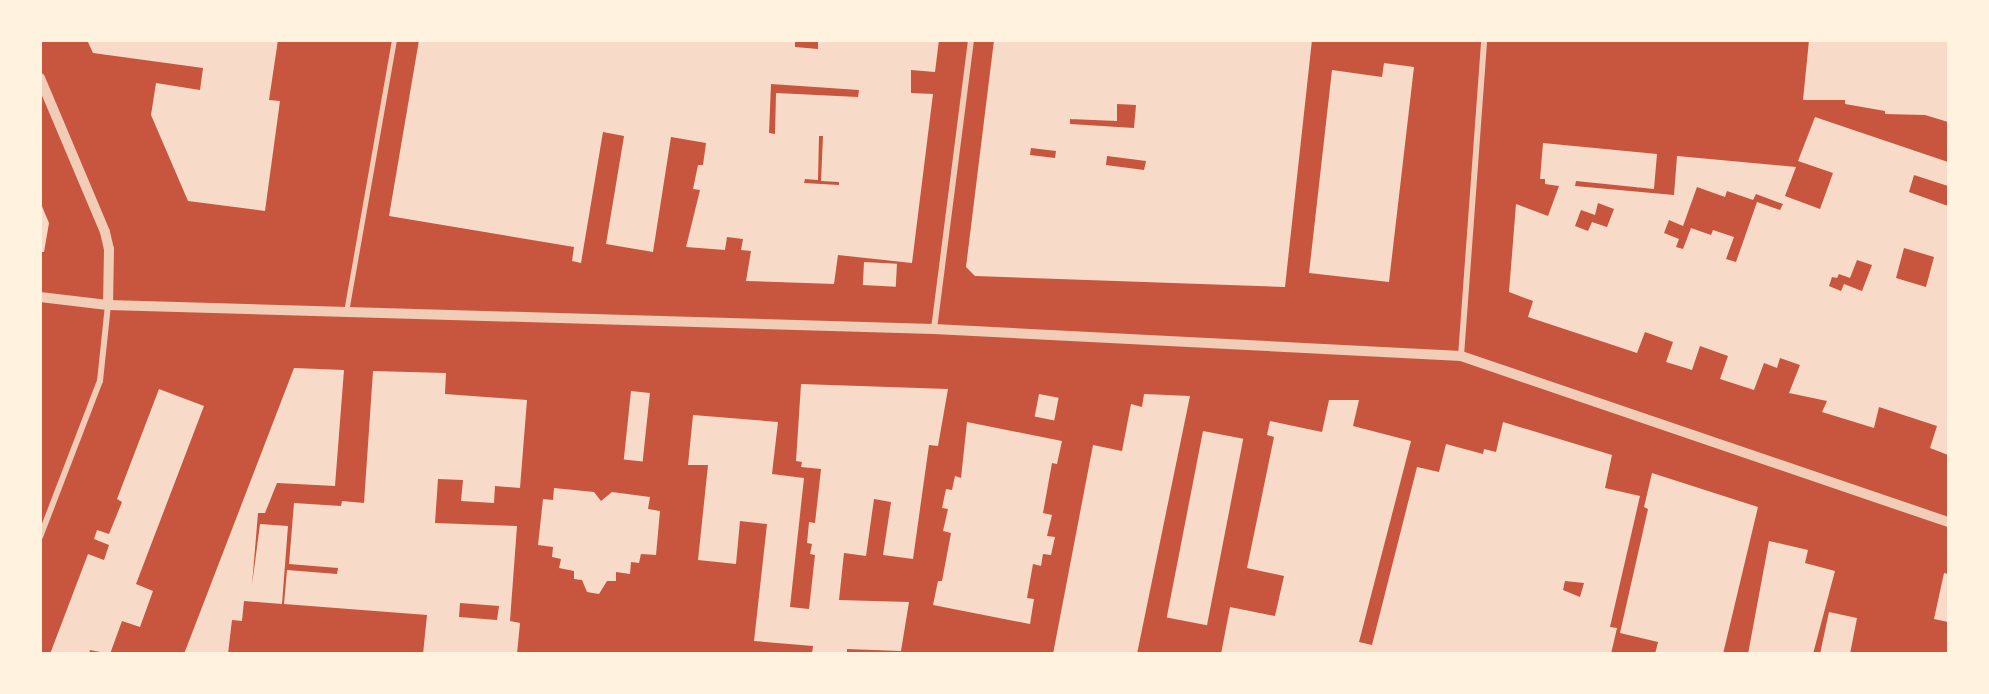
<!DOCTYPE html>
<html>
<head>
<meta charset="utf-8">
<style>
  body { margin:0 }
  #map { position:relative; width:1989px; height:694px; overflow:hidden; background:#c8553d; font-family:"Titillium Web",sans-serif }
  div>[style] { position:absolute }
  .building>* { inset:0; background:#f7dbc8; transform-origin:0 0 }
  .service>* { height:4.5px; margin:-2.25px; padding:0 2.25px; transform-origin:2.25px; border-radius:2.25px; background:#f1ccb7 }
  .minor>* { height:6px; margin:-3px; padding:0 3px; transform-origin:3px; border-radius:3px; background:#f1ccb7 }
  .tertiary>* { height:10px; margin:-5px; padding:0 5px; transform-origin:5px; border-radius:5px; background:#f1ccb7 }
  span { translate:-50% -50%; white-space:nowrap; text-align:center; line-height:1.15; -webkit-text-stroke:4.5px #fff3e0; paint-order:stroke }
  .frame { position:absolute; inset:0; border:42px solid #fff3e0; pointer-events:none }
</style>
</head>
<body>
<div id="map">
  <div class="building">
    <i style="clip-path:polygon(87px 40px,278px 40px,269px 100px,280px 101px,265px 211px,188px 201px,151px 115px,156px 83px,200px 90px,203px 68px,93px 53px)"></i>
    <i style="clip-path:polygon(evenodd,419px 40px,795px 40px,795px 47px,818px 49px,818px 40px,939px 40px,935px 72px,911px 70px,911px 93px,933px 94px,912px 263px,838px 255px,834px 284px,746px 281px,751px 251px,741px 250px,743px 239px,727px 237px,725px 250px,686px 247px,700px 190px,693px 189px,698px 165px,703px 165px,706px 143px,671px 137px,653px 252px,606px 244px,624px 136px,603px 132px,581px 263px,572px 261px,574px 247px,389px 216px,419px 40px,771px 84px,859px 90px,858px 97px,776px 93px,775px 134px,769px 133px,771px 84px,419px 40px,819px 136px,823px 136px,821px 181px,839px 182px,839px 185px,804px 183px,805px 179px,818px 180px,819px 136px)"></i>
    <i style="clip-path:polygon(evenodd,994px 40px,1312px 40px,1285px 287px,975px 276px,966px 267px,994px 40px,1117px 104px,1136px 105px,1134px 128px,1070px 124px,1070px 119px,1117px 121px,1117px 104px,994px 40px,1031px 148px,1056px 151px,1055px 158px,1030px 155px,1031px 148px,994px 40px,1107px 156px,1146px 161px,1144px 170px,1106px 165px,1107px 156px)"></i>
    <i style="clip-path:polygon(1809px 40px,1948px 40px,1948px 122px,1925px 115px,1885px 114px,1885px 111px,1845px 104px,1845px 100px,1803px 100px)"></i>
    <i style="clip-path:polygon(1384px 63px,1414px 67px,1389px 282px,1309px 273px,1332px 70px,1382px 77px)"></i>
    <i style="clip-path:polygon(evenodd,1815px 117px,1948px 162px,1948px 186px,1914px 175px,1909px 192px,1948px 206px,1948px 455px,1930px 448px,1937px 426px,1879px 407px,1874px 428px,1822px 412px,1827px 401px,1789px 393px,1800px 365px,1780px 358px,1777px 368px,1764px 363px,1754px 390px,1720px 379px,1728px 356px,1700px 346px,1692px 370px,1666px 362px,1673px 342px,1645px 332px,1637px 353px,1528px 317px,1533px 301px,1509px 292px,1516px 204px,1548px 216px,1559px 186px,1545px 184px,1545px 179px,1540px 179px,1543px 143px,1657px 154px,1654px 189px,1576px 181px,1575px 186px,1674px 195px,1677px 156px,1796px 167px,1785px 196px,1820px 209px,1833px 173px,1798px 161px,1815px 117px,1697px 187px,1725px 197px,1727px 191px,1753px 200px,1756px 194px,1783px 204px,1780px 210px,1757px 202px,1736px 262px,1726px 259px,1734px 237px,1713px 230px,1711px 235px,1691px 228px,1683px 249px,1676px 247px,1679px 239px,1664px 233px,1669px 220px,1683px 226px,1697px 187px,1815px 117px,1598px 203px,1614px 209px,1607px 227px,1592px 222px,1588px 231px,1575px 226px,1581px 210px,1595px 215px,1598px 203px,1815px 117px,1904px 248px,1934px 257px,1926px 287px,1896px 278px,1904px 248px,1815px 117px,1857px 260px,1872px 265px,1862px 291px,1844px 284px,1841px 291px,1829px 286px,1832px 277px,1837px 278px,1839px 274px,1850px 278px,1857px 260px)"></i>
    <i style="clip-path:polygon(41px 204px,49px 223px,44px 252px,40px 252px)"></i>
    <i style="left:864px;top:262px;width:33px;height:23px;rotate:3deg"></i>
    <i style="clip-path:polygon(294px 368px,344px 370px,335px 486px,277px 483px,265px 513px,258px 513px,252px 585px,260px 524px,288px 526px,282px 604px,244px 601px,242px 621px,232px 620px,228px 654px,184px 654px)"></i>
    <i style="clip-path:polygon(evenodd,373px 371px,446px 373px,445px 394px,527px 400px,520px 488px,495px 486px,494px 503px,461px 501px,463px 480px,438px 479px,435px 523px,517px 526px,510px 621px,520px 623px,517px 654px,423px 654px,427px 615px,284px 604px,287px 570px,337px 574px,338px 568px,289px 564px,294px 503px,341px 506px,342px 501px,364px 503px,373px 371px,460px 603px,499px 606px,497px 620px,459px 617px,460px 603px)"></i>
    <i style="clip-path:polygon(801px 384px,948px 389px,938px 446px,929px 445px,913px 559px,883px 555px,891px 502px,874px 499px,866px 556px,844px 553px,839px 600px,909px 602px,901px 651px,847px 649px,847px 654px,812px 654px,813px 646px,754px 641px,767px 524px,740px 521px,736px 564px,698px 560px,708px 465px,688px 465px,693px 415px,778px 422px,772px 474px,804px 478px,790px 607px,809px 609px,815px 555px,810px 554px,812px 544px,807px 543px,809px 522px,815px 523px,821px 469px,801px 467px,802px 462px,796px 461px)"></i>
    <i style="clip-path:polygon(159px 389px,204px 406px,136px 584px,153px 591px,140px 627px,122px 621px,110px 654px,90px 650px,89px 654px,50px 654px,88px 554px,104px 560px,109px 545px,94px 539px,97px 530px,109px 534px,122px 502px,117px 499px)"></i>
    <i style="left:631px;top:391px;width:19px;height:69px;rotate:6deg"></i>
    <i style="left:1039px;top:394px;width:20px;height:23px;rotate:11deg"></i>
    <i style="clip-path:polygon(1144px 394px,1190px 396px,1137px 654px,1053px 654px,1093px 445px,1122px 451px,1131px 404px,1142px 407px)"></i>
    <i style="clip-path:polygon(evenodd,1329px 400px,1359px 400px,1353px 426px,1411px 441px,1359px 642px,1372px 645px,1417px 467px,1439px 472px,1446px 444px,1483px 454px,1484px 449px,1496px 452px,1503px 422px,1612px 455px,1605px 488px,1640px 496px,1610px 627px,1617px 628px,1611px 654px,1221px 654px,1230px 607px,1275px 616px,1284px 576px,1247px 568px,1274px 437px,1267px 435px,1270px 421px,1322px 432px,1329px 400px,1565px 581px,1584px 583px,1580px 597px,1563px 590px,1565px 581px)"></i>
    <i style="clip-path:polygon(967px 422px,1062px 441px,1057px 464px,1052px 463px,1043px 513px,1052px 515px,1047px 536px,1055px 537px,1051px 555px,1043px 554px,1041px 566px,1033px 564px,1027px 598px,1034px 599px,1030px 624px,933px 605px,938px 581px,942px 581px,951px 533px,943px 531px,948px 509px,942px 508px,946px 489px,952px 490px,955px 476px,961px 478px)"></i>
    <i style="left:1203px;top:431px;width:41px;height:190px;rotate:11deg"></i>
    <i style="clip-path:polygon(1652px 473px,1758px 507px,1723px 654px,1655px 654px,1658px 642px,1620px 633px,1648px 509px,1644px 507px)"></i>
    <i style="clip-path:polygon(554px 488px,594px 492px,601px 501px,612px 492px,650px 497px,648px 509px,660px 511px,656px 555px,641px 554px,639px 563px,631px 562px,630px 574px,616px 572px,616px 581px,607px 581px,599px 594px,587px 592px,582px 580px,574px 579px,574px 571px,559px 568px,561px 559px,552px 557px,553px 547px,538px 545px,543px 499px,553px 500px)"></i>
    <i style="clip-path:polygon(1769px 541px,1808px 550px,1805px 563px,1835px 571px,1813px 654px,1748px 654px)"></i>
    <i style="clip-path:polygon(1944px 573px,1948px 574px,1948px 622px,1934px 619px)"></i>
    <i style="clip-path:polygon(1829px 612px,1857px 618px,1850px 654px,1820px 654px)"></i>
  </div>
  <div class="service">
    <i style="left:346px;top:312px;width:276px;rotate:-80deg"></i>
  </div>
  <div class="minor">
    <i style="left:934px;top:329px;width:291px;rotate:-82.7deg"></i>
    <i style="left:1461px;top:356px;width:317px;rotate:-85.8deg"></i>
    <i style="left:40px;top:537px;width:167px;rotate:-69deg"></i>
    <i style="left:100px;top:381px;width:76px;rotate:-84deg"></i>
  </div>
  <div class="tertiary">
    <i style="left:40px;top:78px;width:167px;rotate:67.1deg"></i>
    <i style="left:105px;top:232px;width:17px;rotate:77deg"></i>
    <i style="left:109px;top:249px;width:56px;rotate:91deg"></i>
    <i style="left:40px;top:297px;width:68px;rotate:6.7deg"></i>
    <i style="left:108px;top:305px;width:826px;rotate:1.66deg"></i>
    <i style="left:934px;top:329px;width:528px;rotate:2.93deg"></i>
    <i style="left:1461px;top:356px;width:515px;rotate:18.82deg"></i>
  </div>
  <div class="frame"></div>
</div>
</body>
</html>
